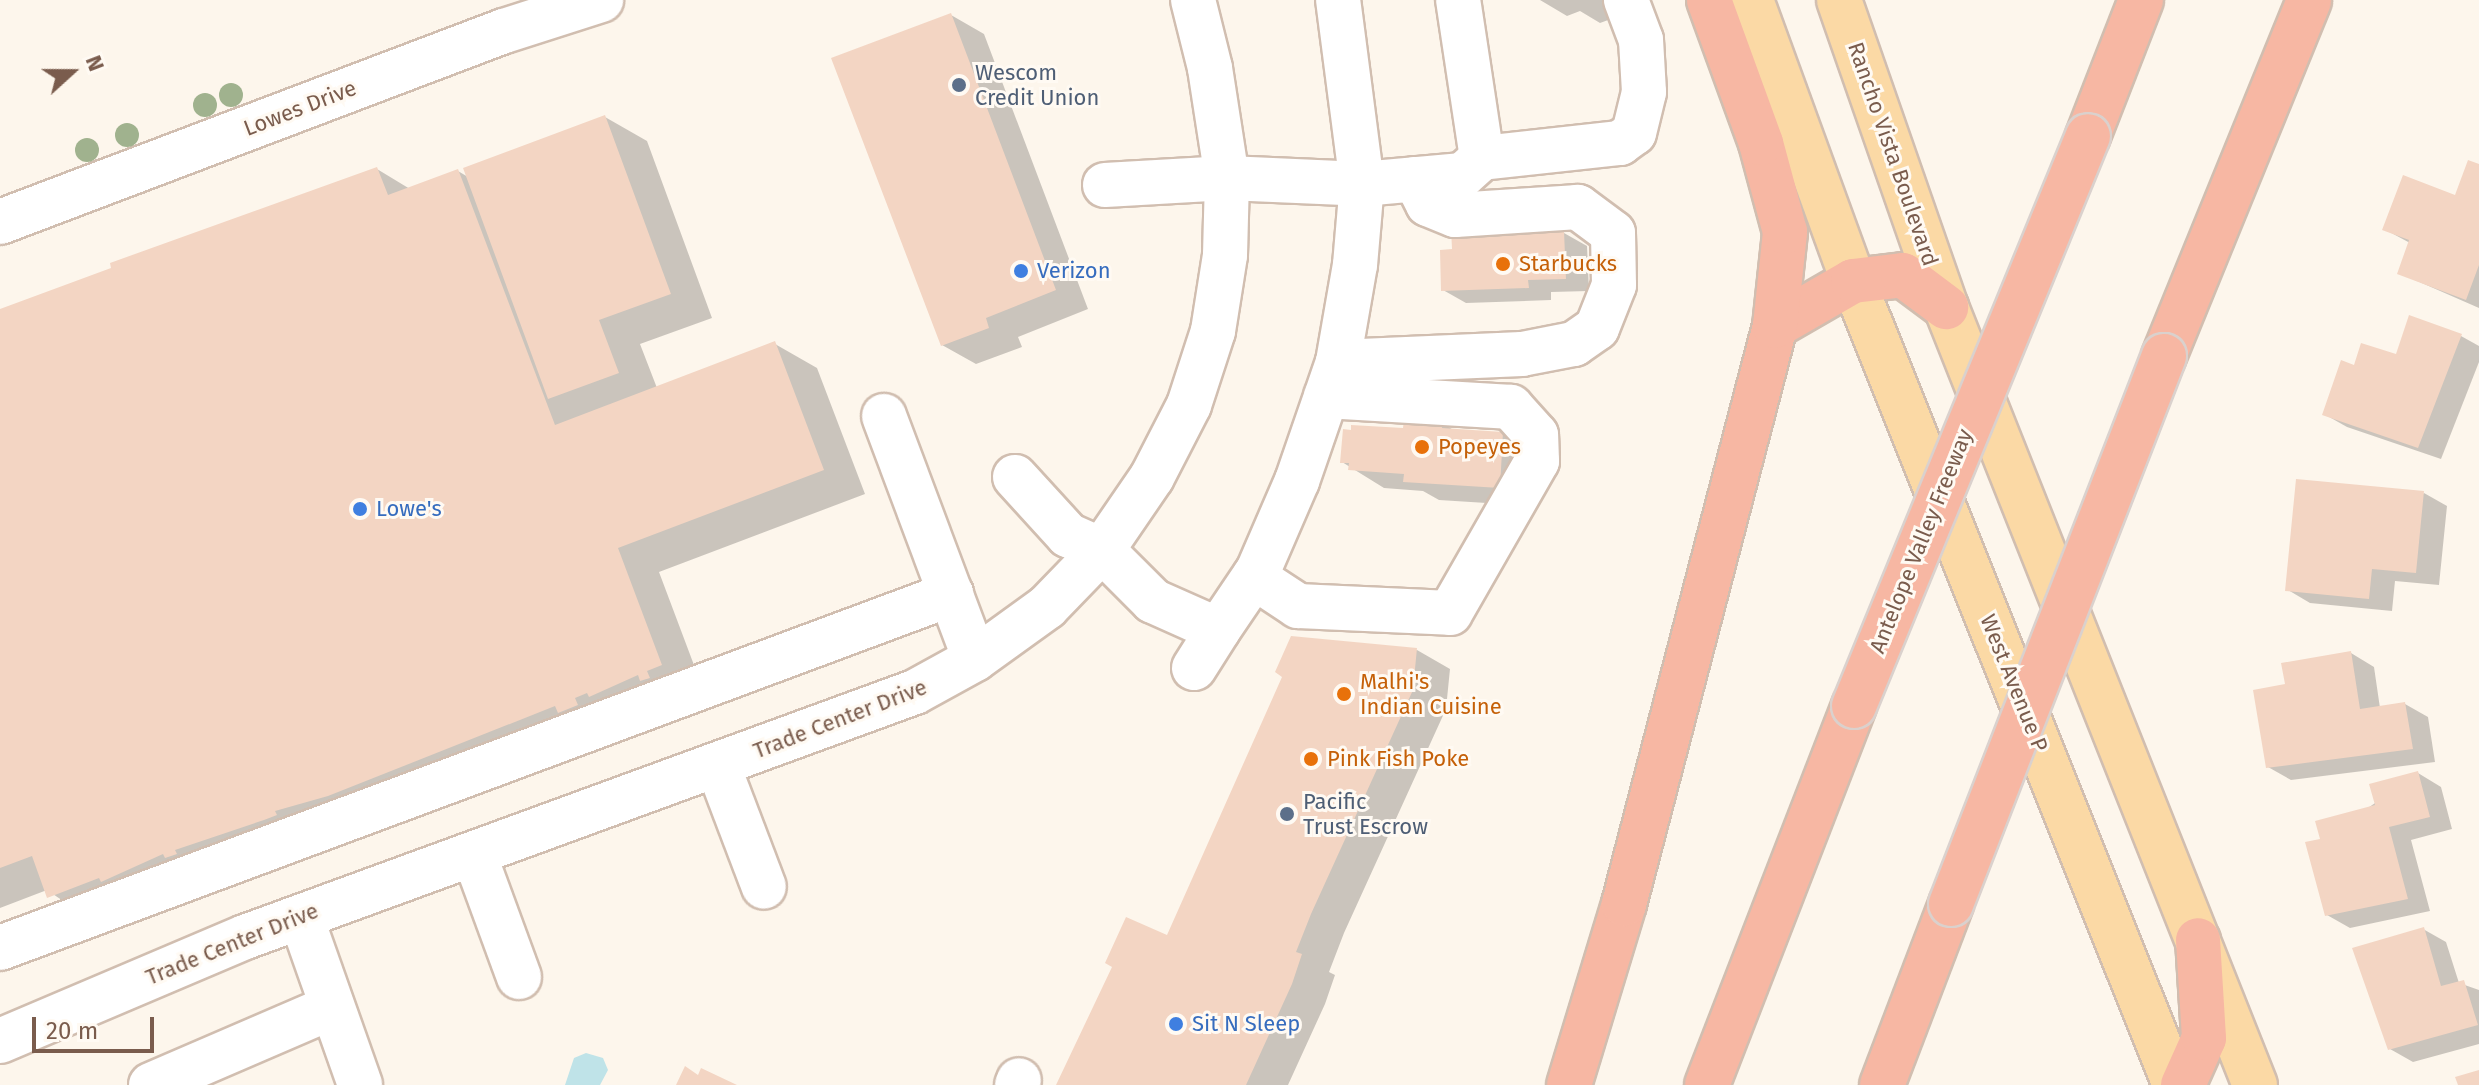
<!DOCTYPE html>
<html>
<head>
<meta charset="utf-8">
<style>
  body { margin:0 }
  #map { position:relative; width:2479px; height:1085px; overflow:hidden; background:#fdf6ec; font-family:"Fira Sans",sans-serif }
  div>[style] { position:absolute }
  .water>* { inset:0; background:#bfe3e8 }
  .shadow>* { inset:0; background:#0003 }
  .building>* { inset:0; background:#f3d5c3 }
  .roads { filter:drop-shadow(2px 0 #d1beb0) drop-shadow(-2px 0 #d1beb0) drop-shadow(0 2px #d1beb0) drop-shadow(0 -2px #d1beb0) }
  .minor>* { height:44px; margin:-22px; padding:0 22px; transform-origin:22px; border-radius:22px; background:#fff }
  .major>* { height:44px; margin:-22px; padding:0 22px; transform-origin:22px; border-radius:22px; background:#fbd9a5 }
  .highway>* { height:44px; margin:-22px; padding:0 22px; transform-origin:22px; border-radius:22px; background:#f7b7a3 }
  .bridges { filter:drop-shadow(2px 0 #dad1cd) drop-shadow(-2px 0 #dad1cd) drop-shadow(0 2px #dad1cd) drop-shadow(0 -2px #dad1cd) }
  .highway-bridge>* { height:44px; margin:-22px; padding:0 22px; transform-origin:22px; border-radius:22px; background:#f7b7a3 }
  .trees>* { width:24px; height:24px; margin:-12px; border-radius:50%; background:#a0b28e }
  .dots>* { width:22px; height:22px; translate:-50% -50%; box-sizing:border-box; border:4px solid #fffaf3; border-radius:50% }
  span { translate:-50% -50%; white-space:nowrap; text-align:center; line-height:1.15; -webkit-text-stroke:6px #fffaf3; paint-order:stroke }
  .service-label { font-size:22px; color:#4e5e75 }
  .left { translate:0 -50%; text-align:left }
  .street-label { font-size:22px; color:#7a5c4d }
  .food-label { font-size:22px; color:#c56008 }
  .shop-label { font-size:22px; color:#366cbe }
  .north { position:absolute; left:32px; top:32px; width:80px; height:80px; -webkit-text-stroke:6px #fffaf3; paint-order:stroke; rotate:69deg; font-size:22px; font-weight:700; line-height:32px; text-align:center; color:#7a5c4d }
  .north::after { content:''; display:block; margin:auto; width:28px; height:36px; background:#7a5c4d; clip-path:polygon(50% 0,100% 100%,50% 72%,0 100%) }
  .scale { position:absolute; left:32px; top:1017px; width:122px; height:36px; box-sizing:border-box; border:4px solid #7a5c4d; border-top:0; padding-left:10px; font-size:24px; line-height:28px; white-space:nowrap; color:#7a5c4d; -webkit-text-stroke:6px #fffaf3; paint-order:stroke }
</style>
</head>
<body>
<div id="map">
  <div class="water">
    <i style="clip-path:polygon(586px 1053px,603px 1058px,608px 1070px,600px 1085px,565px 1085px,574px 1058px)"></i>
  </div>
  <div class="shadow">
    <i style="clip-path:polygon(1540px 0,1635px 0,1638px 9px,1600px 23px,1580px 11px,1567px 16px)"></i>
    <i style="clip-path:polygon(951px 15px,984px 34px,1088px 309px,1018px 337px,1022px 347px,976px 364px,942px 345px)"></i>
    <i style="clip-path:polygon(605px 117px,647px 141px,712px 318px,640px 344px,657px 388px,775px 344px,817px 368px,865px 494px,659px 572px,703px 689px,91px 920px,47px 890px,0 908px,0 312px,377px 169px,410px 189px,458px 171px,468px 177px)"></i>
    <i style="clip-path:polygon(2479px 166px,2479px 308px,2399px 273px,2410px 243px,2384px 229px,2456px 197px)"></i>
    <i style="clip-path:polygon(1564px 233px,1587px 246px,1589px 291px,1551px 292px,1551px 300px,1466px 303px,1443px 290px,1454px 251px)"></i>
    <i style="clip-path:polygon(2461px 336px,2479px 346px,2479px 362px,2441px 459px,2347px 427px,2324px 414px,2355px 367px)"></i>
    <i style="clip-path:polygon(1442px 423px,1455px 431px,1503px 434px,1536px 453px,1533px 506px,1439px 500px,1423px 491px,1384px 488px,1342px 462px,1405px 430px)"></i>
    <i style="clip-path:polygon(2424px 493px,2447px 506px,2439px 585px,2395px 581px,2392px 611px,2310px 603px,2288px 590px)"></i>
    <i style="clip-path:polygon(1417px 650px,1450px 669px,1446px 709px,1344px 933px,1329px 972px,1335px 975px,1325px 1004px,1288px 1085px,1059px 1085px,1168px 937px,1284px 676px)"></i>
    <i style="clip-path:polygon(2351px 653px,2374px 667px,2380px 708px,2405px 704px,2428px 717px,2435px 762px,2291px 780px,2268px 767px,2288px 686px)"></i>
    <i style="clip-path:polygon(2418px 773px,2441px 787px,2452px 829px,2411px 840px,2430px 911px,2350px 928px,2327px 915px,2322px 840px)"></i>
    <i style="clip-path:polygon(2423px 929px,2446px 942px,2459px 983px,2479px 990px,2479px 1044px,2413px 1062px,2390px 1049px)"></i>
  </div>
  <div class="building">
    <i style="clip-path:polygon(951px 13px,1056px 290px,986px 318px,989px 328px,941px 346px,831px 58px)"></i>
    <i style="clip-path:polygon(605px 115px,671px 294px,599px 320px,619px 373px,548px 399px,463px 168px)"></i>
    <i style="clip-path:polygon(2468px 160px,2479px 164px,2479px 265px,2466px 300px,2397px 274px,2409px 240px,2382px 230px,2403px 175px,2455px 195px)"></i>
    <i style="clip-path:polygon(377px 167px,388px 195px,458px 169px,555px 425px,775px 341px,824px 470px,618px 548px,662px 665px,647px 671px,650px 678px,640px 681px,638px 675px,589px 697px,587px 693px,575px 698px,578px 705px,558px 713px,555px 706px,328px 796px,275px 811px,277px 815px,264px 820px,175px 850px,177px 854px,165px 858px,163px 854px,101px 882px,99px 878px,47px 898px,32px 856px,0 868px,0 309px,111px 268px,110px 263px)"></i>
    <i style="clip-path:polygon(1451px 229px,1564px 231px,1566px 279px,1528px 280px,1529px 288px,1441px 291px,1440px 250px,1452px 249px)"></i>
    <i style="clip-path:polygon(2409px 315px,2462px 334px,2418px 448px,2322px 415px,2341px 360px,2354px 365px,2361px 343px,2396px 354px)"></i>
    <i style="clip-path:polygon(1404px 419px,1443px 421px,1442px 428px,1503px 432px,1500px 488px,1403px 482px,1404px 474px,1348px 470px,1349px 463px,1340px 463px,1343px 429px,1351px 430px,1351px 425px,1403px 428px)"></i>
    <i style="clip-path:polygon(2296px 479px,2424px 491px,2416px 573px,2372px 569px,2369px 599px,2285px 591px)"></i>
    <i style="clip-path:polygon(1291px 636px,1417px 648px,1413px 690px,1311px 914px,1296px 952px,1302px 954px,1292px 984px,1246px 1085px,1056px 1085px,1112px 967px,1105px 963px,1126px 917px,1167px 935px,1282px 677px,1275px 672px)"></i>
    <i style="clip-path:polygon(2351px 651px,2360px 709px,2405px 702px,2413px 749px,2266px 768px,2253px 690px,2285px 684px,2281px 663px)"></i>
    <i style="clip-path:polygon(2418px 771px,2430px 817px,2389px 827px,2408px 899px,2325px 916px,2305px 842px,2320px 839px,2315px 821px,2375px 805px,2369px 784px)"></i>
    <i style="clip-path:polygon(2424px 927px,2441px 986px,2464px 980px,2478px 1025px,2388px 1050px,2352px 948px)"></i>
    <i style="clip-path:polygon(685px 1066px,698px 1075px,701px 1068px,737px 1085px,676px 1085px)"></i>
    <i style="clip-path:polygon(2479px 1070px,2479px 1085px,2458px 1085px,2455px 1077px)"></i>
  </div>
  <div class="roads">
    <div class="minor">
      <i style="left:1482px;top:158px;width:139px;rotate:-6.2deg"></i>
      <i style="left:1620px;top:143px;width:17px;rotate:-36deg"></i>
      <i style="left:1634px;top:133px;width:42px;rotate:-76.3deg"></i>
      <i style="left:1644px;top:92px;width:52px;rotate:-93.3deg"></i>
      <i style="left:1641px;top:40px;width:43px;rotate:-110.6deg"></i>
      <i style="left:1105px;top:185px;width:122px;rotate:-3.3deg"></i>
      <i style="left:1227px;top:178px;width:135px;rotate:2.5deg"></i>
      <i style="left:1362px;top:184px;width:101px;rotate:-5.1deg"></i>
      <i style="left:1463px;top:175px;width:25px;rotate:-42deg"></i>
      <i style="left:1482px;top:158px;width:160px;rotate:-98.6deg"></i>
      <i style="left:0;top:222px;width:539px;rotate:-20.76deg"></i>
      <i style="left:504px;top:31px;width:102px;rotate:-17.7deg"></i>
      <i style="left:1338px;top:362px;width:184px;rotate:-2.5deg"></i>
      <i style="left:1522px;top:354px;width:53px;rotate:-10.9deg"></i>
      <i style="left:1574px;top:344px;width:28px;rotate:-35deg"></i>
      <i style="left:1597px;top:328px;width:46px;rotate:-68.4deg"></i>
      <i style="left:1614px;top:285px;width:52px;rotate:-91.1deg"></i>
      <i style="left:1613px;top:233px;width:44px;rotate:-143.4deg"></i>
      <i style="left:1578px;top:207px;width:123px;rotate:176.3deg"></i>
      <i style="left:1455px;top:215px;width:29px;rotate:-158deg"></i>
      <i style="left:1428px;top:204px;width:28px;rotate:-117deg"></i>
      <i style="left:884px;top:416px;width:259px;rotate:69.5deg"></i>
      <i style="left:1015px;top:477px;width:79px;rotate:47.6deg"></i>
      <i style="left:1068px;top:535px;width:37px;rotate:24deg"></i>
      <i style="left:1102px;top:550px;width:72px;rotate:45deg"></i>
      <i style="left:1153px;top:601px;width:71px;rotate:24deg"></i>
      <i style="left:1218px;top:630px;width:71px;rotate:-55.9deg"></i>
      <i style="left:1258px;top:571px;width:98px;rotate:-66.6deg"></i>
      <i style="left:1297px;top:481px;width:126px;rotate:-71deg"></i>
      <i style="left:1338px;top:362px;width:98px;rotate:-80.1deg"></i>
      <i style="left:1355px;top:265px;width:81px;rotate:-85.1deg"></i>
      <i style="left:1362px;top:184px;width:186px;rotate:-97.4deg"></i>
      <i style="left:1254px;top:577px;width:53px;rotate:33.4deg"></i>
      <i style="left:1298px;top:606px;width:152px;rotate:2.6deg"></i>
      <i style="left:1450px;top:613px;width:175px;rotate:-60.2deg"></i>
      <i style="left:1537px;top:461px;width:26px;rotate:-92deg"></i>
      <i style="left:1536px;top:435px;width:38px;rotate:-132deg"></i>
      <i style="left:1511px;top:407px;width:185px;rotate:-176.6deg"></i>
      <i style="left:1194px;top:668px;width:45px;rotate:-57.7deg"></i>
      <i style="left:718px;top:766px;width:129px;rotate:69.2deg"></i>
      <i style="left:474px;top:854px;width:131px;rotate:69.9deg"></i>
      <i style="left:301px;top:917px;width:178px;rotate:70.6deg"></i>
      <i style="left:0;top:948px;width:1015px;rotate:-20.42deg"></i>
      <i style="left:0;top:1041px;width:266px;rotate:-23deg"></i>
      <i style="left:245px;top:937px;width:713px;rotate:-20.09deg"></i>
      <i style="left:915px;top:692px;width:68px;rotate:-28.8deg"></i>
      <i style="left:975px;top:659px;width:89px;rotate:-35.8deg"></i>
      <i style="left:1047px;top:607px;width:79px;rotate:-46deg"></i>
      <i style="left:1102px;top:550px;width:88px;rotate:-55.6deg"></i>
      <i style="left:1152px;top:477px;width:81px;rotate:-62.8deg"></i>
      <i style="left:1189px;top:405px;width:78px;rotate:-72deg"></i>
      <i style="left:1213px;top:331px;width:77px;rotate:-81deg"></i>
      <i style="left:1225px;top:255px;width:77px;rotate:-88.5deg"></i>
      <i style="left:1227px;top:178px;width:111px;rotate:-98.8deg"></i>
      <i style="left:1210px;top:68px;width:70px;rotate:-104deg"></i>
      <i style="left:151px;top:1085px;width:197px;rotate:-23.3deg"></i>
      <i style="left:1017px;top:1085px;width:5px;rotate:-68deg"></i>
    </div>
    <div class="major">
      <i style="left:1751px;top:0;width:299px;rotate:70deg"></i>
      <i style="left:1853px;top:281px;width:866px;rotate:68.17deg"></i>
      <i style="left:1839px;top:0;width:325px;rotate:70.8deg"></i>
      <i style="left:1946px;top:307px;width:837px;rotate:68.34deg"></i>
    </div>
    <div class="highway">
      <i style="left:2088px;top:136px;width:146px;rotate:-68.7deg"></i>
      <i style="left:1775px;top:326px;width:90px;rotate:-30deg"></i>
      <i style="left:1853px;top:281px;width:50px;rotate:-6.8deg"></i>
      <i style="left:1903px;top:275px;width:54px;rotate:36.7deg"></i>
      <i style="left:2164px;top:356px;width:384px;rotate:-67.8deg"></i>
      <i style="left:1569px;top:1085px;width:189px;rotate:-73.1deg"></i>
      <i style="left:1624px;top:904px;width:597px;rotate:-75.36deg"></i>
      <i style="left:1775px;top:326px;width:95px;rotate:-83.9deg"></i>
      <i style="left:1785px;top:232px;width:92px;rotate:-105.1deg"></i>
      <i style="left:1761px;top:143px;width:152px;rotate:-110deg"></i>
      <i style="left:1707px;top:1085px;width:407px;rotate:-68.8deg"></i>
      <i style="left:1882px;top:1085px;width:194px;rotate:-69.1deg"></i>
      <i style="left:2183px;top:1085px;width:51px;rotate:-65.9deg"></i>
      <i style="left:2204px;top:1038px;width:98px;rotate:-93.5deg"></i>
    </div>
  </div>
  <div class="bridges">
    <div class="highway-bridge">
      <i style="left:1854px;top:706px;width:616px;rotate:-67.68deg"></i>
      <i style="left:1951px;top:904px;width:588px;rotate:-68.76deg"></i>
    </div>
  </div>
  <div class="trees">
    <i style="left:231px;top:95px"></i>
    <i style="left:205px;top:105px"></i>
    <i style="left:127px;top:135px"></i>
    <i style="left:87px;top:150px"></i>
  </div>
  <div class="dots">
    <i style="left:959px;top:85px;background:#5c6f8a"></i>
    <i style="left:1503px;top:264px;background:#e8710a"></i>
    <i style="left:1021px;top:271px;background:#3f7fe0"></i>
    <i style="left:1422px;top:447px;background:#e8710a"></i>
    <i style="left:360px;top:509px;background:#3f7fe0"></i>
    <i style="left:1344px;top:694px;background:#e8710a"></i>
    <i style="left:1311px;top:759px;background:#e8710a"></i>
    <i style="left:1287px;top:814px;background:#5c6f8a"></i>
    <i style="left:1176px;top:1024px;background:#3f7fe0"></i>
  </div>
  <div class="service-label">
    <span class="left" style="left:975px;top:85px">Wescom<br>Credit Union</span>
    <span class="left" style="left:1303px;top:814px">Pacific<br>Trust Escrow</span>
  </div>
  <div class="street-label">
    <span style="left:300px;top:108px;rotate:-21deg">Lowes Drive</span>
    <span style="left:1893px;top:154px;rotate:71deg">Rancho Vista Boulevard</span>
    <span style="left:1921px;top:541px;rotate:-68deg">Antelope Valley Freeway</span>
    <span style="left:2014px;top:683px;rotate:68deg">West Avenue P</span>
    <span style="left:840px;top:719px;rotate:-21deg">Trade Center Drive</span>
    <span style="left:232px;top:944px;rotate:-22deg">Trade Center Drive</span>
  </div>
  <div class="food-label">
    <span class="left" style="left:1519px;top:264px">Starbucks</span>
    <span class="left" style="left:1438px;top:447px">Popeyes</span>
    <span class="left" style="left:1360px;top:694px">Malhi's<br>Indian Cuisine</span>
    <span class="left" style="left:1327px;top:759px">Pink Fish Poke</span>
  </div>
  <div class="shop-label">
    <span class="left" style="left:1037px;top:271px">Verizon</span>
    <span class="left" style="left:376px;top:509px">Lowe's</span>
    <span class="left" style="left:1192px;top:1024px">Sit N Sleep</span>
  </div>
  <div class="north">N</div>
  <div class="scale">20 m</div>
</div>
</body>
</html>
